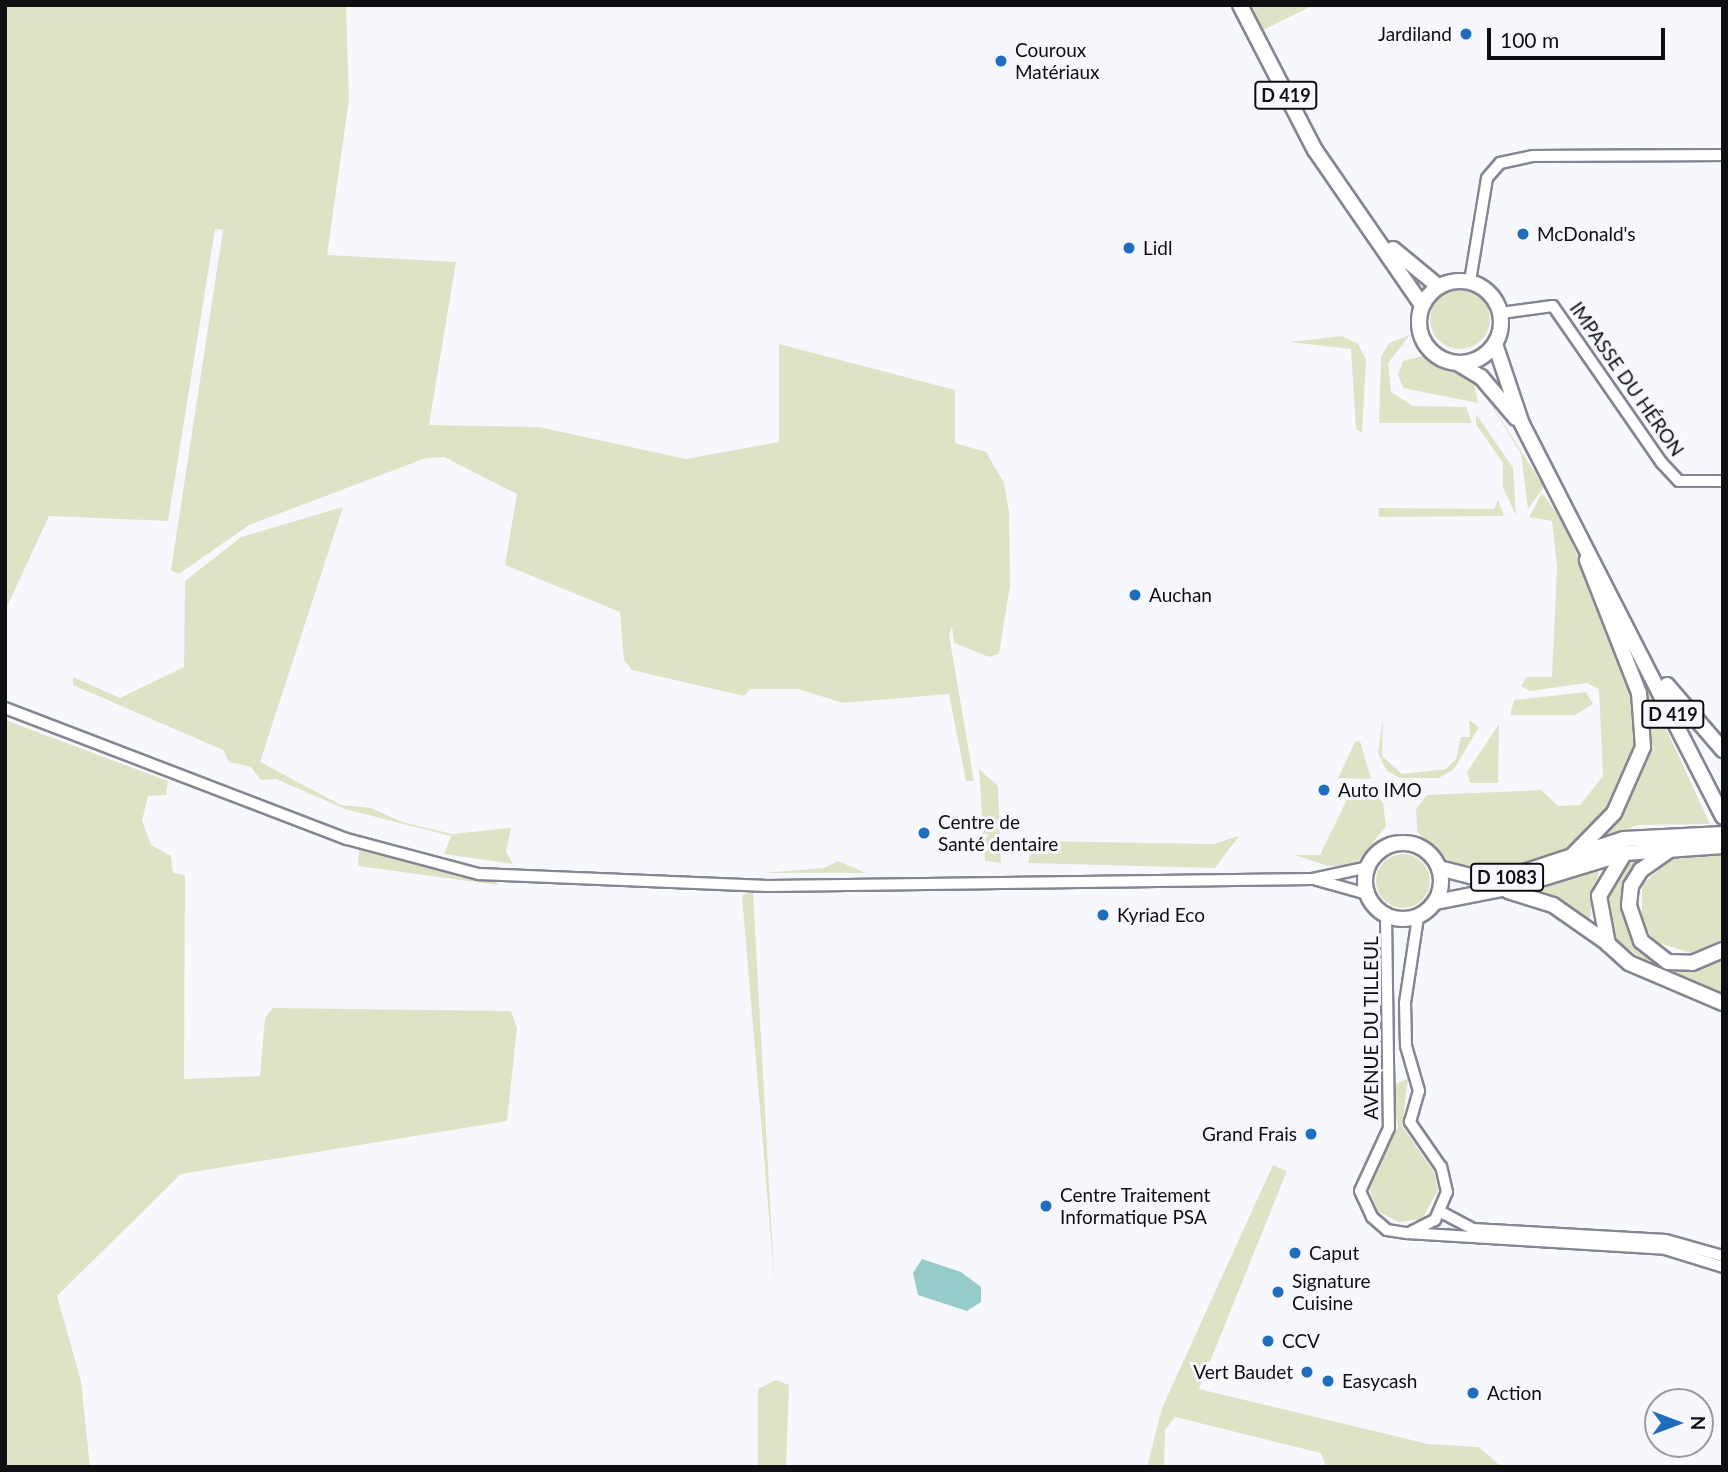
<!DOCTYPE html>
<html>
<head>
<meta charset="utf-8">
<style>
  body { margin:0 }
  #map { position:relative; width:1728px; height:1472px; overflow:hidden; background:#f7f8fd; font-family:Lato,sans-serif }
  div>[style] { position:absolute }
  .green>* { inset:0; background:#dfe3c6 }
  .round { border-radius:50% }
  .water>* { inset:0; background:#98cccb }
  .roads { filter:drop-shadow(2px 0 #848791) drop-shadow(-2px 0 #848791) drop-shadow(0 2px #848791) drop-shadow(0 -2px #848791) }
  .street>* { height:10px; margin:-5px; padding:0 5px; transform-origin:5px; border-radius:5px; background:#fff }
  .primary>* { height:14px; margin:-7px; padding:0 7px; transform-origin:7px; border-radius:7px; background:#fff }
  .primary>.ring { margin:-7px; padding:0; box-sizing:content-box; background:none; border:14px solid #fff; border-radius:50% }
  .dots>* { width:19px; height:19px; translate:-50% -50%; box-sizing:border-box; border:4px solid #f7f8fd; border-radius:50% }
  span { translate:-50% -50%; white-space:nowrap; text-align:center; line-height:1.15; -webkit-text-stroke:6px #f7f8fd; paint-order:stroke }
  .shield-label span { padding:2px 5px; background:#f7f8fd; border:2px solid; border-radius:5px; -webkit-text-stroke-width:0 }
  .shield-label { font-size:18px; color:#0d0e11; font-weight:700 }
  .poi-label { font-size:19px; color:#0d0e11 }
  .right { translate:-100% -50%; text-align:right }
  .left { translate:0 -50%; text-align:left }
  .street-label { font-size:19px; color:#0d0e11 }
  .frame { position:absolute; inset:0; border:7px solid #0d0e11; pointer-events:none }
  .north { position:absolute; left:1644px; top:1388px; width:70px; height:70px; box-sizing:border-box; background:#f7f8fd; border:2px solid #999a9f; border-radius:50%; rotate:90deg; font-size:19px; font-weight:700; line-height:28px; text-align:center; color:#0d0e11 }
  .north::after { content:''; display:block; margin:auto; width:24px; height:32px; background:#1f6dbc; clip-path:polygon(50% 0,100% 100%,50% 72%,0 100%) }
  .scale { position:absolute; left:1487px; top:28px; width:178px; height:32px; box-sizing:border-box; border:4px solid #0d0e11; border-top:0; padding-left:9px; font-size:21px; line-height:24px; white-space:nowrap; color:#0d0e11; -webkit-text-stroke:5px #f7f8fd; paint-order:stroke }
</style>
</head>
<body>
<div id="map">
  <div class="green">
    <i style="clip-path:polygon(5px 5px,346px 5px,349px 99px,327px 255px,456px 262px,429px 425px,539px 427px,686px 459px,779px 442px,779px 344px,955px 390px,955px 443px,986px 452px,1004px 483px,1009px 511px,1010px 586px,999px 654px,989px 657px,954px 643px,952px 626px,949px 635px,974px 781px,966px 781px,949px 694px,843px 703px,798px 689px,750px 689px,744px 696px,632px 670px,624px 660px,620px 612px,505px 565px,517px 494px,444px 457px,426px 458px,249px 525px,179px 574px,171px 570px,223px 230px,215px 229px,168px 521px,49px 516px,5px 611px)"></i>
    <i style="clip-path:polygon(1251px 5px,1314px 5px,1263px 30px)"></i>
    <i class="round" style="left:1430px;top:289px;width:60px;height:60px"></i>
    <i style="clip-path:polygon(1410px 335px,1388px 363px,1391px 392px,1413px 406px,1466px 407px,1472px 423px,1379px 423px,1381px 357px,1389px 343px)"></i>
    <i style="clip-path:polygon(1342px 336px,1358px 344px,1366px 359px,1362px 433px,1356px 429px,1351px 349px,1289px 342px)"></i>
    <i style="clip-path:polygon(1426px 355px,1473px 379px,1478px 403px,1403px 388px,1398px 375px,1403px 361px)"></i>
    <i style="clip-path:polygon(1478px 383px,1544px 487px,1528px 509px,1521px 454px)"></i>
    <i style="clip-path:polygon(1476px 414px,1513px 468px,1516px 515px,1503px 488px,1503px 463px,1476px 424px)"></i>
    <i style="clip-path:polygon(1542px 493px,1562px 520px,1632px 686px,1638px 748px,1613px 806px,1566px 852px,1487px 874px,1454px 866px,1417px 832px,1416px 809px,1427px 795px,1541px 790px,1558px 806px,1580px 805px,1603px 776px,1599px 689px,1587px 683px,1530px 691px,1521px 686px,1527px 677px,1552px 677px,1557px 567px,1552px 521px,1529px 517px)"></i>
    <i style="clip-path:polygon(1498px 500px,1504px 516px,1379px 517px,1378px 508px,1494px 509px)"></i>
    <i style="clip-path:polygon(343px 507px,260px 762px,341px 805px,371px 808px,402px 822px,452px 834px,511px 828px,506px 851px,513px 864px,444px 854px,451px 836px,345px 809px,276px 779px,261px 780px,251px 767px,229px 762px,223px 750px,73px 685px,73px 677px,120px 698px,184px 667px,185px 581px,241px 537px)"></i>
    <i style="clip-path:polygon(1630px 651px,1710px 824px,1638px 825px,1592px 842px,1630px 799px,1649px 743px,1650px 711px)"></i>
    <i style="clip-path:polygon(1586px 692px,1593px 704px,1575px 715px,1510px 715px,1514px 700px)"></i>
    <i style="clip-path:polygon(1383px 718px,1382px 756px,1402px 774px,1446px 769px,1456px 759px,1461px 737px,1470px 737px,1469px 720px,1479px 727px,1454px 769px,1439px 778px,1400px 778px,1387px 771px,1378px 753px)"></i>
    <i style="clip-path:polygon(5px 720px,168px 781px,166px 795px,148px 796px,142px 821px,151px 845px,171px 856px,173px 873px,185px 875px,184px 1079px,260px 1076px,265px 1018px,273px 1008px,511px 1011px,517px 1028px,507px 1121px,181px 1174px,57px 1296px,81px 1381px,90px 1467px,5px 1467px)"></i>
    <i style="clip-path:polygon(1499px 724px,1498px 783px,1470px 783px,1467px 772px)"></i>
    <i style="clip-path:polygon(1360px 741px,1371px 779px,1338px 778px,1355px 742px)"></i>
    <i style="clip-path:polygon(979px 769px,998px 786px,1001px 863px,985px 861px)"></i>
    <i style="clip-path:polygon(1371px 789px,1383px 803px,1386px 826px,1355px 865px,1328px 866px,1295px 855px,1320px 855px,1348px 797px)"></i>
    <i style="clip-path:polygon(1239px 836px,1215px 868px,1028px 863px,1033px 841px,1213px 844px)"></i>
    <i style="clip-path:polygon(359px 850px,496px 881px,498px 885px,358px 866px)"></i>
    <i style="clip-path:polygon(1722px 853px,1721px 940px,1691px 953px,1656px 942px,1642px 924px,1642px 885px,1669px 860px)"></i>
    <i class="round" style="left:1376px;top:854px;width:54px;height:54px"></i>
    <i style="clip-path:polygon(1645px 855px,1624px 900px,1662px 962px,1723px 954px,1723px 997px,1658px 970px,1611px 936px,1605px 888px,1625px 860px)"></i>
    <i style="clip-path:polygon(838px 861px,866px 873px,763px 873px,824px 868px)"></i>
    <i style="clip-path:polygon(1600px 864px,1589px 921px,1533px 888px)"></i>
    <i style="clip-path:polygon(753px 892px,773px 1256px,775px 1288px,742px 895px)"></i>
    <i style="clip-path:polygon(1408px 1079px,1402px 1126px,1434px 1172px,1438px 1190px,1422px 1219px,1399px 1222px,1377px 1211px,1368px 1185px,1398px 1127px,1390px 1086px)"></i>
    <i style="clip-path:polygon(1273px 1165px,1287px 1171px,1199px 1389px,1428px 1444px,1479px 1447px,1498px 1464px,1515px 1467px,1326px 1467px,1321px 1453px,1175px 1417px,1165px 1430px,1164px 1467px,1147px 1467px,1162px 1408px)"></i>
    <i style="clip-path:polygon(776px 1380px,789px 1385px,786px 1467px,758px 1467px,758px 1389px)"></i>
  </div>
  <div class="water">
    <i style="clip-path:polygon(922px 1259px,961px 1272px,981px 1287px,981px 1302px,967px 1311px,918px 1295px,913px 1273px)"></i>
  </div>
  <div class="roads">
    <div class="street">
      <i style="left:1470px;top:281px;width:104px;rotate:-80.6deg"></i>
      <i style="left:1487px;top:178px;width:20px;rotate:-49deg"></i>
      <i style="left:1500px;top:163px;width:34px;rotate:-12deg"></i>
      <i style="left:1533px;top:156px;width:190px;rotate:-0.3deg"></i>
      <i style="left:1501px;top:313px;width:52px;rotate:-7.7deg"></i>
      <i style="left:1553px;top:306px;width:190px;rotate:55.3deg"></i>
      <i style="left:1661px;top:462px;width:26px;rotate:47deg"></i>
      <i style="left:1679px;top:481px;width:44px"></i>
      <i style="left:5px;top:708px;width:366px;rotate:21deg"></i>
      <i style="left:347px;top:839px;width:137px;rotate:14.9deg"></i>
      <i style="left:479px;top:874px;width:289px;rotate:2.4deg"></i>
      <i style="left:768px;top:886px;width:545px;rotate:-0.74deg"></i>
      <i style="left:1313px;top:879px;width:56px;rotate:-12.3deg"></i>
      <i style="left:1317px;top:880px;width:52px;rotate:15.6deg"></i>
      <i style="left:1386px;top:916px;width:212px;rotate:89.2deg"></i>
      <i style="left:1389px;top:1128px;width:69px;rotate:114.7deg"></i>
      <i style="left:1360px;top:1191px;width:29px;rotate:65deg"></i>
      <i style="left:1372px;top:1217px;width:20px;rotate:41deg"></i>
      <i style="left:1387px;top:1230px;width:20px;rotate:9deg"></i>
      <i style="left:1407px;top:1233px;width:258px;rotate:3.5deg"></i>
      <i style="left:1665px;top:1249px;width:61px;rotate:17.2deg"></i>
      <i style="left:1441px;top:1212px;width:36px;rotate:28deg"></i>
      <i style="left:1473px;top:1229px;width:193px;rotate:3.3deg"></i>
      <i style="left:1666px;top:1240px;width:59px;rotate:15.7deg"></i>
      <i style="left:1411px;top:1232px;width:27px;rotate:-27deg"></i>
      <i style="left:1435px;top:1220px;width:30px;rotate:-67deg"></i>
      <i style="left:1447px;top:1192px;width:26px;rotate:-103deg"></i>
      <i style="left:1441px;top:1167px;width:55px;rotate:-124.6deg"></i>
      <i style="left:1410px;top:1122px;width:32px;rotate:-74deg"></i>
      <i style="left:1419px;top:1091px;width:47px;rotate:-106.1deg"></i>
      <i style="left:1406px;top:1046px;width:43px;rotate:-91.3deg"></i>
      <i style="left:1405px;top:1003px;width:87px;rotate:-81.4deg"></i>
    </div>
    <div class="primary">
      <i style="left:1240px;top:5px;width:163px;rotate:62.7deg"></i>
      <i style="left:1315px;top:150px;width:188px;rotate:55.4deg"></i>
      <i style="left:1393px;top:249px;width:58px;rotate:39.4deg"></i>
      <i class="ring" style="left:1419px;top:281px;width:68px;height:68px"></i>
      <i style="left:1495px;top:344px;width:84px;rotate:71.4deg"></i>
      <i style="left:1522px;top:424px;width:441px;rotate:62.9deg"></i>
      <i style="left:1459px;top:364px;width:26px;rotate:31deg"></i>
      <i style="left:1481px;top:377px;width:54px;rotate:49.5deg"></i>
      <i style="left:1667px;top:685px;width:86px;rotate:49.3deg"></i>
      <i class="ring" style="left:1365px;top:843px;width:62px;height:62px"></i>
      <i style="left:1671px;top:849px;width:37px;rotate:145deg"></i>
      <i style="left:1641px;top:870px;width:19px;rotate:122deg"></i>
      <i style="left:1631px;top:886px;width:20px;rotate:96deg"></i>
      <i style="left:1629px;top:906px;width:37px;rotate:71deg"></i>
      <i style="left:1641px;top:941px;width:34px;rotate:38deg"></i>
      <i style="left:1668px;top:962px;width:24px;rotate:2deg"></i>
      <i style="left:1692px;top:963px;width:34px;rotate:-23deg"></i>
      <i style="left:1574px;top:854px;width:57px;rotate:-45.7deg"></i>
      <i style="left:1614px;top:813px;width:72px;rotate:-66.3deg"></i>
      <i style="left:1643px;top:747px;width:54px;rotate:-94.2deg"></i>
      <i style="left:1639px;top:693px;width:143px;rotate:-111.4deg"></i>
      <i style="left:1624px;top:854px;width:49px;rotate:120.8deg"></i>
      <i style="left:1599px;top:896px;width:49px;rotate:79.4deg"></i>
      <i style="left:1608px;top:944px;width:28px;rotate:42deg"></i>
      <i style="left:1629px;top:963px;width:102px;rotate:23.1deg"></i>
      <i style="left:1439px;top:868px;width:44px;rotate:14.3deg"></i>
      <i style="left:1482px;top:879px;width:27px;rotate:-4deg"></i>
      <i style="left:1509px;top:877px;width:121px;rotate:-18.3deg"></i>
      <i style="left:1624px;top:839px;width:99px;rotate:-2.9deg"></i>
      <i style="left:1508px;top:891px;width:47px;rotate:17.3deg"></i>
      <i style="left:1553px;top:905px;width:65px;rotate:34.9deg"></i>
      <i style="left:1436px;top:902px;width:83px;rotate:-11.2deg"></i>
      <i style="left:1517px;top:886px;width:113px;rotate:-17deg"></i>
      <i style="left:1625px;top:853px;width:98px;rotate:-4.1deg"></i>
    </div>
  </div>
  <div class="dots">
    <i style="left:1466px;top:34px;background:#1f6dbc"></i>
    <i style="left:1001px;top:61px;background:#1f6dbc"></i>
    <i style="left:1523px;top:234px;background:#1f6dbc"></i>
    <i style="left:1129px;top:248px;background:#1f6dbc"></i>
    <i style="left:1135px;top:595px;background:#1f6dbc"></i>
    <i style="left:1324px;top:790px;background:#1f6dbc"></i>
    <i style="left:924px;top:833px;background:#1f6dbc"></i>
    <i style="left:1103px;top:915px;background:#1f6dbc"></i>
    <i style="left:1311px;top:1134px;background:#1f6dbc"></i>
    <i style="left:1046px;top:1206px;background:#1f6dbc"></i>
    <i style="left:1295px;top:1253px;background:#1f6dbc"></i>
    <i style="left:1278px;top:1292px;background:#1f6dbc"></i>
    <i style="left:1268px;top:1341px;background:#1f6dbc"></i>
    <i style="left:1307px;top:1372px;background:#1f6dbc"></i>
    <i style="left:1328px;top:1381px;background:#1f6dbc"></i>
    <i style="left:1473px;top:1393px;background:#1f6dbc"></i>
  </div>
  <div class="shield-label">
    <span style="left:1286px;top:95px">D 419</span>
    <span style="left:1673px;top:714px">D 419</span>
    <span style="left:1507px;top:877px">D 1083</span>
  </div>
  <div class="poi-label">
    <span class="right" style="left:1452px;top:34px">Jardiland</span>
    <span class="left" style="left:1015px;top:61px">Couroux<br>Matériaux</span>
    <span class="left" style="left:1537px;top:234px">McDonald's</span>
    <span class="left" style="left:1143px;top:248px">Lidl</span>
    <span class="left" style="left:1149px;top:595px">Auchan</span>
    <span class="left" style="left:1338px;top:790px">Auto IMO</span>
    <span class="left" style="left:938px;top:833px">Centre de<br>Santé dentaire</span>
    <span class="left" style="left:1117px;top:915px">Kyriad Eco</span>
    <span class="right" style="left:1297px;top:1134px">Grand Frais</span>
    <span class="left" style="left:1060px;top:1206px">Centre Traitement<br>Informatique PSA</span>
    <span class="left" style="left:1309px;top:1253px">Caput</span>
    <span class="left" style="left:1292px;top:1292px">Signature<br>Cuisine</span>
    <span class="left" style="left:1282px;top:1341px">CCV</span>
    <span class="right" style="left:1293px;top:1372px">Vert Baudet</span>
    <span class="left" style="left:1342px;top:1381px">Easycash</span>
    <span class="left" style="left:1487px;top:1393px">Action</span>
  </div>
  <div class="street-label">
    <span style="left:1627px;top:379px;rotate:55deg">IMPASSE DU HÉRON</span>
    <span style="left:1371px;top:1028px;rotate:-90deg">AVENUE DU TILLEUL</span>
  </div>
  <div class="frame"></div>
  <div class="north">N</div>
  <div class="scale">100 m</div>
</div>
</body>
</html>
